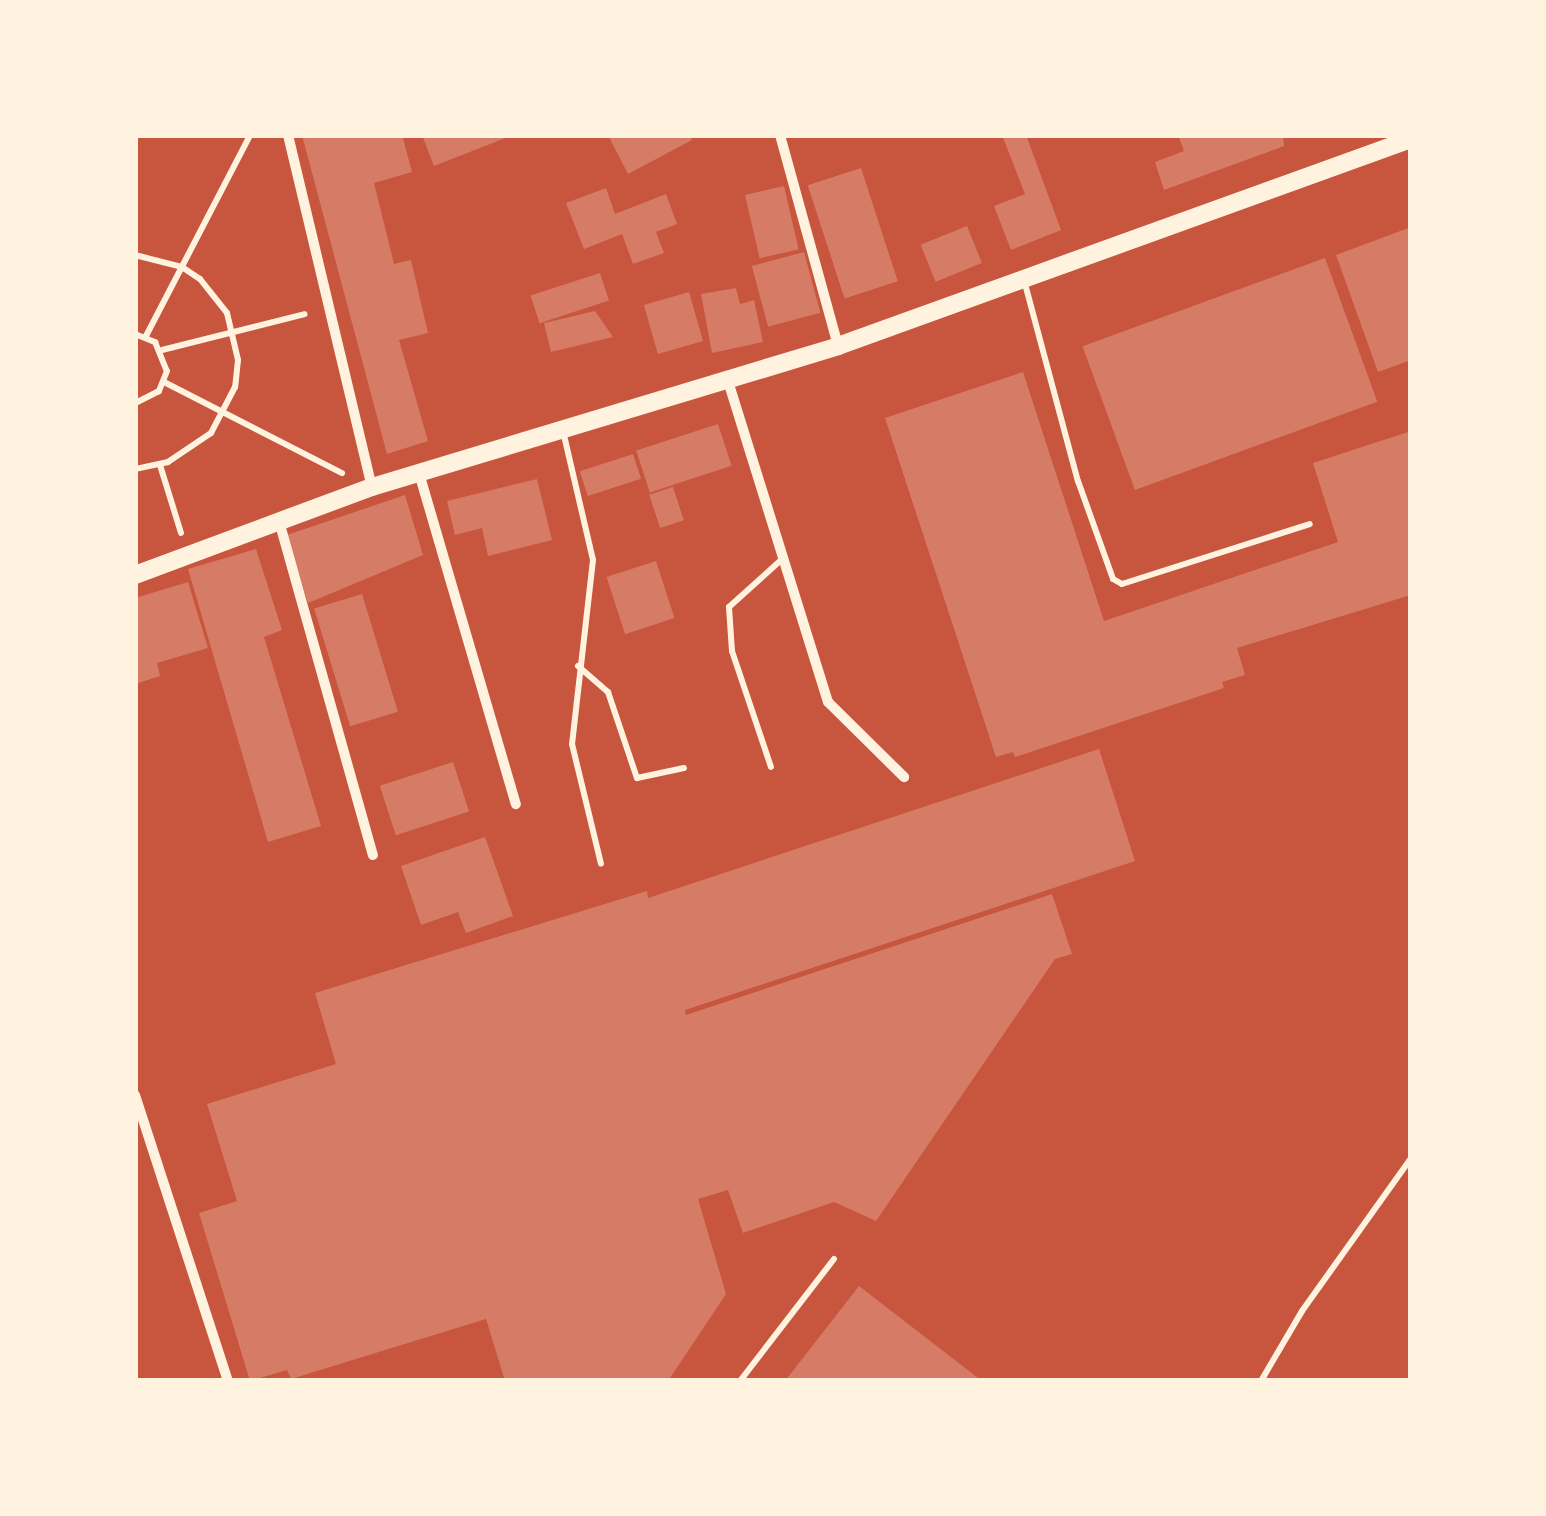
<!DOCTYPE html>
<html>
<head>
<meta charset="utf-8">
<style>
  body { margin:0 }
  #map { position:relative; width:1546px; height:1516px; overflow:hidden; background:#c8553d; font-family:"IBM Plex Serif",serif }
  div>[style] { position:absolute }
  .building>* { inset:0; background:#d67c66; transform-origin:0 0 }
  .path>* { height:6px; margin:-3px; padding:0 3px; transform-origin:3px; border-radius:3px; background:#fff3e0 }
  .service>* { height:6px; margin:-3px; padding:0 3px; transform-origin:3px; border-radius:3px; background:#fff3e0 }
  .minor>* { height:10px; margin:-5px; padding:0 5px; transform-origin:5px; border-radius:5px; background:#fff3e0 }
  .tertiary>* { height:18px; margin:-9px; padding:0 9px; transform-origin:9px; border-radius:9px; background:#fff3e0 }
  span { translate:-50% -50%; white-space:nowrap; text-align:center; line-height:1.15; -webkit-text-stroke:8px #fff3e0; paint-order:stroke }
  .frame { position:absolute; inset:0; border:138px solid #fff3e0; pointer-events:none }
</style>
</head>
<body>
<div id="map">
  <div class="building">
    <i style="clip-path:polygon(302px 135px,402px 135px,412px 172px,374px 183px,394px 264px,411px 260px,428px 333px,399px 340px,428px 441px,387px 454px)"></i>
    <i style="clip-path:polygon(422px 135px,513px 135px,434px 166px)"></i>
    <i style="clip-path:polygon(608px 135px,690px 135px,692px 140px,628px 174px)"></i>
    <i style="clip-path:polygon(1002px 135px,1026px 135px,1061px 230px,1011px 250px,994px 206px,1025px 194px)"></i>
    <i style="clip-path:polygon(1178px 135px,1283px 135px,1284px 146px,1164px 190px,1155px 162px,1184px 151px)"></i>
    <i style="left:861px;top:168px;width:119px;height:56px;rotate:72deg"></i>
    <i style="left:784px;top:186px;width:65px;height:40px;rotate:77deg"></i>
    <i style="clip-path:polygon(606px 188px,615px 214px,666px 194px,677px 224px,656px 232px,664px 253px,633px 264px,622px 234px,584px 249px,566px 203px)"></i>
    <i style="left:967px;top:226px;width:40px;height:50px;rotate:68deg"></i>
    <i style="clip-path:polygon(1411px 227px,1411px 360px,1378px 372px,1336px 255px)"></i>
    <i style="left:804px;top:252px;width:63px;height:54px;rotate:75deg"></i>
    <i style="left:1325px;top:258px;width:153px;height:258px;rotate:70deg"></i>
    <i style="left:600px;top:273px;width:29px;height:73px;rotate:72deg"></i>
    <i style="clip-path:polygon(736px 288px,740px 304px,754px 300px,763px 342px,712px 353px,701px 294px)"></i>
    <i style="left:689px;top:292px;width:51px;height:47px;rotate:74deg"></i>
    <i style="clip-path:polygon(595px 311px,613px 337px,551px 352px,544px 323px)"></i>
    <i style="clip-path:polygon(1023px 372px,1104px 621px,1338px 542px,1313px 463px,1411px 431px,1411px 595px,1237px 648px,1245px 675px,1222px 682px,1224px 688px,1015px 757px,1013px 752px,996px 757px,885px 418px)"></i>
    <i style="left:718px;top:424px;width:44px;height:86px;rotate:72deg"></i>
    <i style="left:633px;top:454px;width:26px;height:56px;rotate:72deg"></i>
    <i style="clip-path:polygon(537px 479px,552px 540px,488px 556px,482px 528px,455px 535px,447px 501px)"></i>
    <i style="left:673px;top:487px;width:35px;height:25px;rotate:72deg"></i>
    <i style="clip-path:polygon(405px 495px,423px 555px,308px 603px,287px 535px)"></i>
    <i style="clip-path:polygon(256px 549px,282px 630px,264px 637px,321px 826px,268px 842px,188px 569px)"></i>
    <i style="left:656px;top:561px;width:60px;height:52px;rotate:72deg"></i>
    <i style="clip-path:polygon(188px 582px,208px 648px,157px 663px,160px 676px,135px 684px,135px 598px)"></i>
    <i style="left:362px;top:594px;width:123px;height:50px;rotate:73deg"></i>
    <i style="clip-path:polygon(1099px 749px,1135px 861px,685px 1010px,686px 1015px,1052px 894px,1072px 954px,1055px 959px,876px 1221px,834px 1202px,743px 1233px,728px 1190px,698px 1199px,726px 1294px,668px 1381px,505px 1381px,486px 1319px,291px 1379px,287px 1370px,250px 1381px,199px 1213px,237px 1201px,207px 1104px,336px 1064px,315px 993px,647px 891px,648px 898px)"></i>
    <i style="left:453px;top:762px;width:52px;height:77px;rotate:72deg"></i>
    <i style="clip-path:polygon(485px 837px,513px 916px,466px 933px,458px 912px,421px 925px,401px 866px)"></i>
    <i style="clip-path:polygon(859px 1286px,982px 1381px,785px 1381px)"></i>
  </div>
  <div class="path">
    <i style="left:135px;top:255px;width:49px;rotate:14.3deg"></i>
    <i style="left:182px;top:267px;width:22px;rotate:34deg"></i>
    <i style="left:200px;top:279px;width:43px;rotate:51.5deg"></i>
    <i style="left:227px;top:313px;width:48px;rotate:76.8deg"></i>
    <i style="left:238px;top:360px;width:27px;rotate:96deg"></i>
    <i style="left:235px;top:387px;width:52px;rotate:117.6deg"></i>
    <i style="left:211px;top:433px;width:52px;rotate:146deg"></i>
    <i style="left:168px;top:462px;width:34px;rotate:168deg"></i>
    <i style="left:135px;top:334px;width:22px;rotate:22deg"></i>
    <i style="left:155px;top:342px;width:31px;rotate:68deg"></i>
    <i style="left:167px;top:371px;width:22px;rotate:112deg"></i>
    <i style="left:159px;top:391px;width:27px;rotate:153deg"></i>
    <i style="left:146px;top:336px;width:226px;rotate:-62.6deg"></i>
    <i style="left:162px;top:350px;width:147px;rotate:-14.1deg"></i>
    <i style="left:164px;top:382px;width:200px;rotate:27.1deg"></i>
    <i style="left:160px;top:465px;width:71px;rotate:72.8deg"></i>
    <i style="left:1261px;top:1381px;width:81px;rotate:-59.6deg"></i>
    <i style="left:1302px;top:1311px;width:188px;rotate:-54.5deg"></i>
  </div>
  <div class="service">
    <i style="left:1024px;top:280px;width:208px;rotate:75deg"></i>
    <i style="left:1078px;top:481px;width:104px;rotate:70.3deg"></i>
    <i style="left:1113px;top:579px;width:10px;rotate:29deg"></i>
    <i style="left:1122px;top:584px;width:197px;rotate:-17.7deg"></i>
    <i style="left:563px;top:431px;width:132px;rotate:76.9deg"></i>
    <i style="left:593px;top:560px;width:185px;rotate:96.5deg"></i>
    <i style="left:572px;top:744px;width:123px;rotate:76.4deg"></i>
    <i style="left:578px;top:666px;width:40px;rotate:41deg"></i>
    <i style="left:608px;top:692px;width:91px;rotate:71.4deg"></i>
    <i style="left:637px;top:778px;width:48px;rotate:-12deg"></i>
    <i style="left:771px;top:767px;width:122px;rotate:-108.6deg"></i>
    <i style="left:732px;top:651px;width:44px;rotate:-93.9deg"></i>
    <i style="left:729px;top:607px;width:69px;rotate:-42deg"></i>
    <i style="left:740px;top:1381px;width:154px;rotate:-52.4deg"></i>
  </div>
  <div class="minor">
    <i style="left:288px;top:135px;width:362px;rotate:76.6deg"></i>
    <i style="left:780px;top:135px;width:219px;rotate:74.6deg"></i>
    <i style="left:728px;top:381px;width:336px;rotate:72.7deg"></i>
    <i style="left:828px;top:702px;width:107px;rotate:44.6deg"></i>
    <i style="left:419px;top:473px;width:345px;rotate:73.7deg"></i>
    <i style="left:279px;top:521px;width:347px;rotate:74.3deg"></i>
    <i style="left:135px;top:1095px;width:301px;rotate:72deg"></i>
  </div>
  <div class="tertiary">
    <i style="left:135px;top:575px;width:253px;rotate:-20.4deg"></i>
    <i style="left:372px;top:487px;width:487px;rotate:-16.8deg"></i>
    <i style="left:838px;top:346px;width:609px;rotate:-19.86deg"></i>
  </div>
  <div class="frame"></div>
</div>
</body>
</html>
